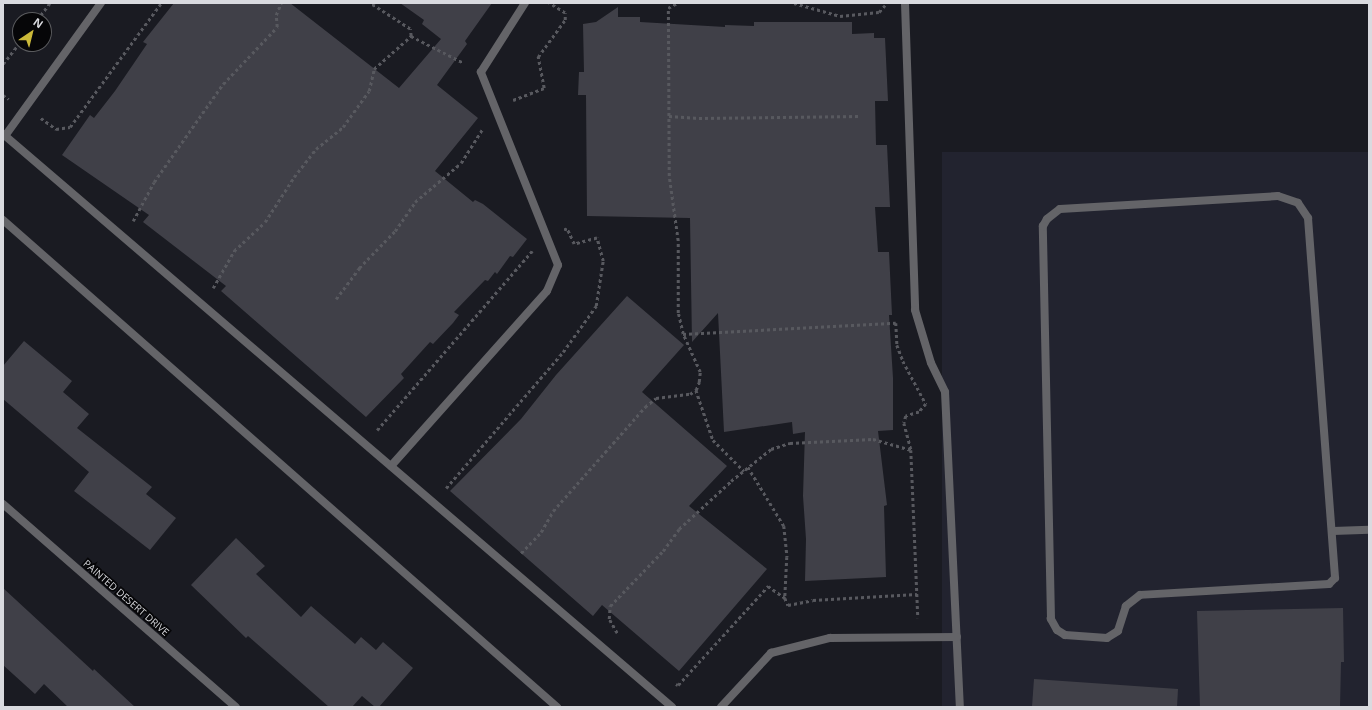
<!DOCTYPE html>
<html>
<head>
<meta charset="utf-8">
<style>
  body { margin:0 }
  #map { position:relative; width:1372px; height:710px; overflow:hidden; background:#1a1b22; font-family:"Open Sans",sans-serif }
  div>[style] { position:absolute }
  .built>* { inset:0; background:#22232f; transform-origin:0 0 }
  .building>* { inset:0; background:#404048 }
  .path>* { height:2.5px; margin-top:-1.25px; transform-origin:0; background:repeating-linear-gradient(90deg,#58595f 0 3px,transparent 0 6px) }
  .lane>* { height:8px; margin:-4px; padding:0 4px; transform-origin:4px; border-radius:4px; background:#646468 }
  .street>* { height:8px; margin:-4px; padding:0 4px; transform-origin:4px; border-radius:4px; background:#646468 }
  span { translate:-50% -50%; white-space:nowrap; text-align:center; line-height:1.15; -webkit-text-stroke:3.5px #060608; paint-order:stroke }
  .street-label { font-size:10px; color:#d9dadf }
  .frame { position:absolute; inset:0; border:4px solid #d9dadf; pointer-events:none }
  .north { position:absolute; left:12px; top:12px; width:40px; height:40px; box-sizing:border-box; background:#060608; border:1px solid #5a5b5e; border-radius:50%; rotate:35deg; font-size:11px; font-weight:700; line-height:16px; text-align:center; color:#d9dadf }
  .north::after { content:''; display:block; margin:auto; width:14px; height:18px; background:#cbb939; clip-path:polygon(50% 0,100% 100%,50% 72%,0 100%) }
</style>
</head>
<body>
<div id="map">
  <div class="built">
    <i style="left:942px;top:152px;width:427px;height:555px"></i>
  </div>
  <div class="building">
    <i style="clip-path:polygon(174px 3px,290px 3px,399px 88px,441px 39px,422px 24px,424px 20px,400px 3px,492px 3px,465px 41px,467px 44px,437px 85px,478px 118px,435px 171px,473px 202px,475px 200px,483px 204px,527px 239px,513px 257px,510px 256px,497px 274px,495px 272px,488px 281px,485px 280px,454px 312px,459px 315px,453px 323px,433px 344px,430px 342px,401px 374px,404px 378px,366px 417px,221px 291px,226px 286px,143px 222px,149px 215px,62px 155px,90px 115px,94px 118px,115px 91px,147px 44px,143px 42px)"></i>
    <i style="clip-path:polygon(618px 7px,618px 17px,640px 17px,640px 22px,725px 27px,725px 25px,754px 26px,754px 22px,852px 22px,852px 34px,874px 33px,874px 38px,885px 38px,888px 101px,875px 101px,876px 145px,887px 145px,890px 207px,875px 207px,878px 252px,889px 252px,892px 315px,889px 315px,893px 378px,893px 430px,878px 431px,887px 505px,884px 506px,886px 577px,805px 581px,806px 539px,803px 496px,805px 432px,793px 434px,792px 422px,724px 432px,718px 313px,692px 342px,690px 218px,587px 216px,586px 95px,578px 95px,579px 72px,584px 72px,583px 24px,596px 22px)"></i>
    <i style="clip-path:polygon(627px 296px,684px 345px,642px 392px,727px 466px,689px 506px,767px 569px,679px 671px,602px 605px,593px 616px,450px 491px,521px 419px,556px 375px)"></i>
    <i style="clip-path:polygon(24px 341px,72px 381px,63px 392px,89px 414px,77px 428px,152px 487px,146px 494px,176px 518px,150px 550px,74px 491px,89px 472px,3px 399px,3px 366px)"></i>
    <i style="clip-path:polygon(236px 538px,265px 566px,256px 574px,301px 617px,311px 606px,355px 644px,361px 637px,376px 650px,383px 642px,413px 668px,379px 707px,375px 707px,362px 696px,352px 707px,329px 707px,248px 636px,246px 638px,191px 585px)"></i>
    <i style="clip-path:polygon(3px 588px,93px 671px,94px 669px,135px 707px,68px 707px,44px 684px,35px 694px,3px 665px)"></i>
    <i style="clip-path:polygon(1343px 608px,1344px 662px,1341px 662px,1340px 707px,1200px 707px,1197px 611px)"></i>
    <i style="clip-path:polygon(1034px 679px,1178px 689px,1177px 707px,1032px 707px)"></i>
  </div>
  <div class="path">
    <i style="left:794px;top:3px;width:48px;rotate:15.8deg"></i>
    <i style="left:840px;top:16px;width:39px;rotate:-6deg"></i>
    <i style="left:879px;top:12px;width:9px;rotate:-49deg"></i>
    <i style="left:37px;top:20px;width:21px;rotate:-53deg"></i>
    <i style="left:411px;top:36px;width:59px;rotate:27deg"></i>
    <i style="left:3px;top:64px;width:28px;rotate:-52deg"></i>
    <i style="left:3px;top:95px;width:7px;rotate:34deg"></i>
    <i style="left:513px;top:100px;width:33px;rotate:-21deg"></i>
    <i style="left:544px;top:88px;width:32px;rotate:-101deg"></i>
    <i style="left:538px;top:57px;width:46px;rotate:-53.9deg"></i>
    <i style="left:565px;top:20px;width:7px;rotate:-90deg"></i>
    <i style="left:565px;top:13px;width:19px;rotate:-148deg"></i>
    <i style="left:669px;top:116px;width:30px;rotate:4deg"></i>
    <i style="left:699px;top:118px;width:162px;rotate:-0.7deg"></i>
    <i style="left:41px;top:118px;width:19px;rotate:36deg"></i>
    <i style="left:56px;top:129px;width:14px;rotate:-8deg"></i>
    <i style="left:70px;top:127px;width:154px;rotate:-53.7deg"></i>
    <i style="left:133px;top:221px;width:44px;rotate:-61.7deg"></i>
    <i style="left:154px;top:182px;width:120px;rotate:-54.9deg"></i>
    <i style="left:223px;top:84px;width:79px;rotate:-46.5deg"></i>
    <i style="left:277px;top:27px;width:12px;rotate:-95deg"></i>
    <i style="left:276px;top:15px;width:13px;rotate:-67deg"></i>
    <i style="left:213px;top:288px;width:43px;rotate:-60.4deg"></i>
    <i style="left:234px;top:251px;width:42px;rotate:-43.1deg"></i>
    <i style="left:265px;top:222px;width:54px;rotate:-57.2deg"></i>
    <i style="left:294px;top:177px;width:36px;rotate:-52deg"></i>
    <i style="left:316px;top:149px;width:35px;rotate:-39deg"></i>
    <i style="left:343px;top:127px;width:44px;rotate:-54.2deg"></i>
    <i style="left:369px;top:91px;width:23px;rotate:-77deg"></i>
    <i style="left:374px;top:69px;width:50px;rotate:-41.7deg"></i>
    <i style="left:411px;top:36px;width:7px;rotate:-98deg"></i>
    <i style="left:410px;top:29px;width:48px;rotate:-147deg"></i>
    <i style="left:336px;top:299px;width:39px;rotate:-53deg"></i>
    <i style="left:359px;top:268px;width:52px;rotate:-45.8deg"></i>
    <i style="left:395px;top:231px;width:35px;rotate:-55deg"></i>
    <i style="left:415px;top:202px;width:60px;rotate:-40.3deg"></i>
    <i style="left:461px;top:163px;width:41px;rotate:-57.8deg"></i>
    <i style="left:683px;top:334px;width:213px;rotate:-3deg"></i>
    <i style="left:896px;top:323px;width:22px;rotate:87deg"></i>
    <i style="left:897px;top:345px;width:17px;rotate:69deg"></i>
    <i style="left:903px;top:361px;width:49px;rotate:61.9deg"></i>
    <i style="left:926px;top:404px;width:11px;rotate:131deg"></i>
    <i style="left:919px;top:412px;width:14px;rotate:163deg"></i>
    <i style="left:906px;top:416px;width:7px;rotate:106deg"></i>
    <i style="left:904px;top:423px;width:28px;rotate:75deg"></i>
    <i style="left:911px;top:450px;width:168px;rotate:87.6deg"></i>
    <i style="left:696px;top:390px;width:53px;rotate:71.2deg"></i>
    <i style="left:713px;top:440px;width:44px;rotate:45deg"></i>
    <i style="left:377px;top:430px;width:237px;rotate:-49.1deg"></i>
    <i style="left:748px;top:467px;width:69px;rotate:58.6deg"></i>
    <i style="left:784px;top:526px;width:31px;rotate:84deg"></i>
    <i style="left:787px;top:557px;width:41px;rotate:92.8deg"></i>
    <i style="left:446px;top:488px;width:179px;rotate:-49.3deg"></i>
    <i style="left:563px;top:352px;width:57px;rotate:-54.3deg"></i>
    <i style="left:596px;top:306px;width:46px;rotate:-81.2deg"></i>
    <i style="left:603px;top:261px;width:24px;rotate:-105deg"></i>
    <i style="left:597px;top:238px;width:24px;rotate:165deg"></i>
    <i style="left:574px;top:244px;width:17px;rotate:-115deg"></i>
    <i style="left:567px;top:229px;width:3px;rotate:162deg"></i>
    <i style="left:521px;top:553px;width:29px;rotate:-46deg"></i>
    <i style="left:541px;top:532px;width:24px;rotate:-60deg"></i>
    <i style="left:553px;top:511px;width:139px;rotate:-48.5deg"></i>
    <i style="left:645px;top:407px;width:14px;rotate:-39deg"></i>
    <i style="left:656px;top:398px;width:34px;rotate:-7deg"></i>
    <i style="left:690px;top:394px;width:7px;rotate:-34deg"></i>
    <i style="left:696px;top:390px;width:9px;rotate:-69deg"></i>
    <i style="left:699px;top:382px;width:10px;rotate:-84deg"></i>
    <i style="left:700px;top:372px;width:42px;rotate:-114.1deg"></i>
    <i style="left:683px;top:334px;width:22px;rotate:-103deg"></i>
    <i style="left:678px;top:313px;width:72px;rotate:-90deg"></i>
    <i style="left:678px;top:241px;width:66px;rotate:-97.9deg"></i>
    <i style="left:669px;top:176px;width:168px;rotate:-90.3deg"></i>
    <i style="left:668px;top:8px;width:10px;rotate:-29deg"></i>
    <i style="left:617px;top:633px;width:16px;rotate:-120deg"></i>
    <i style="left:609px;top:619px;width:13px;rotate:-86deg"></i>
    <i style="left:610px;top:606px;width:76px;rotate:-46.1deg"></i>
    <i style="left:663px;top:551px;width:27px;rotate:-54deg"></i>
    <i style="left:679px;top:529px;width:71px;rotate:-42.7deg"></i>
    <i style="left:731px;top:481px;width:51px;rotate:-38.7deg"></i>
    <i style="left:771px;top:449px;width:20px;rotate:-18deg"></i>
    <i style="left:790px;top:443px;width:83px;rotate:-2.8deg"></i>
    <i style="left:873px;top:439px;width:40px;rotate:16deg"></i>
    <i style="left:676px;top:684px;width:2px;rotate:27deg"></i>
    <i style="left:678px;top:685px;width:134px;rotate:-47.7deg"></i>
    <i style="left:768px;top:586px;width:21px;rotate:35deg"></i>
    <i style="left:785px;top:598px;width:8px;rotate:67deg"></i>
    <i style="left:788px;top:605px;width:25px;rotate:-11deg"></i>
    <i style="left:813px;top:600px;width:104px;rotate:-3.3deg"></i>
  </div>
  <div class="lane">
    <i style="left:905px;top:3px;width:307px;rotate:88.1deg"></i>
    <i style="left:915px;top:310px;width:55px;rotate:73.2deg"></i>
    <i style="left:931px;top:363px;width:32px;rotate:64deg"></i>
    <i style="left:945px;top:392px;width:315px;rotate:87.3deg"></i>
    <i style="left:3px;top:134px;width:881px;rotate:40.58deg"></i>
    <i style="left:5px;top:136px;width:164px;rotate:-54.2deg"></i>
    <i style="left:1278px;top:196px;width:21px;rotate:19deg"></i>
    <i style="left:1298px;top:203px;width:18px;rotate:56deg"></i>
    <i style="left:1308px;top:218px;width:361px;rotate:85.7deg"></i>
    <i style="left:1335px;top:578px;width:8px;rotate:135deg"></i>
    <i style="left:1329px;top:584px;width:189px;rotate:176.7deg"></i>
    <i style="left:1140px;top:595px;width:18px;rotate:142deg"></i>
    <i style="left:1126px;top:606px;width:26px;rotate:108deg"></i>
    <i style="left:1118px;top:631px;width:13px;rotate:148deg"></i>
    <i style="left:1107px;top:638px;width:42px;rotate:-175.9deg"></i>
    <i style="left:1065px;top:635px;width:9px;rotate:-148deg"></i>
    <i style="left:1057px;top:630px;width:13px;rotate:-119deg"></i>
    <i style="left:1051px;top:619px;width:393px;rotate:-91.2deg"></i>
    <i style="left:1043px;top:226px;width:8px;rotate:-60deg"></i>
    <i style="left:1047px;top:219px;width:16px;rotate:-38deg"></i>
    <i style="left:1060px;top:209px;width:218px;rotate:-3.4deg"></i>
    <i style="left:3px;top:220px;width:738px;rotate:41.32deg"></i>
    <i style="left:391px;top:466px;width:234px;rotate:-48.3deg"></i>
    <i style="left:547px;top:291px;width:28px;rotate:-67deg"></i>
    <i style="left:558px;top:265px;width:208px;rotate:-111.8deg"></i>
    <i style="left:481px;top:72px;width:82px;rotate:-57.5deg"></i>
    <i style="left:1333px;top:531px;width:36px;rotate:-2deg"></i>
    <i style="left:721px;top:707px;width:74px;rotate:-47.2deg"></i>
    <i style="left:771px;top:653px;width:61px;rotate:-14.3deg"></i>
    <i style="left:830px;top:638px;width:127px;rotate:-0.5deg"></i>
  </div>
  <div class="street">
    <i style="left:3px;top:504px;width:309px;rotate:41.1deg"></i>
  </div>
  <div class="street-label">
    <span style="left:126px;top:598px;rotate:41deg">PAINTED DESERT DRIVE</span>
  </div>
  <div class="frame"></div>
  <div class="north">N</div>
</div>
</body>
</html>
